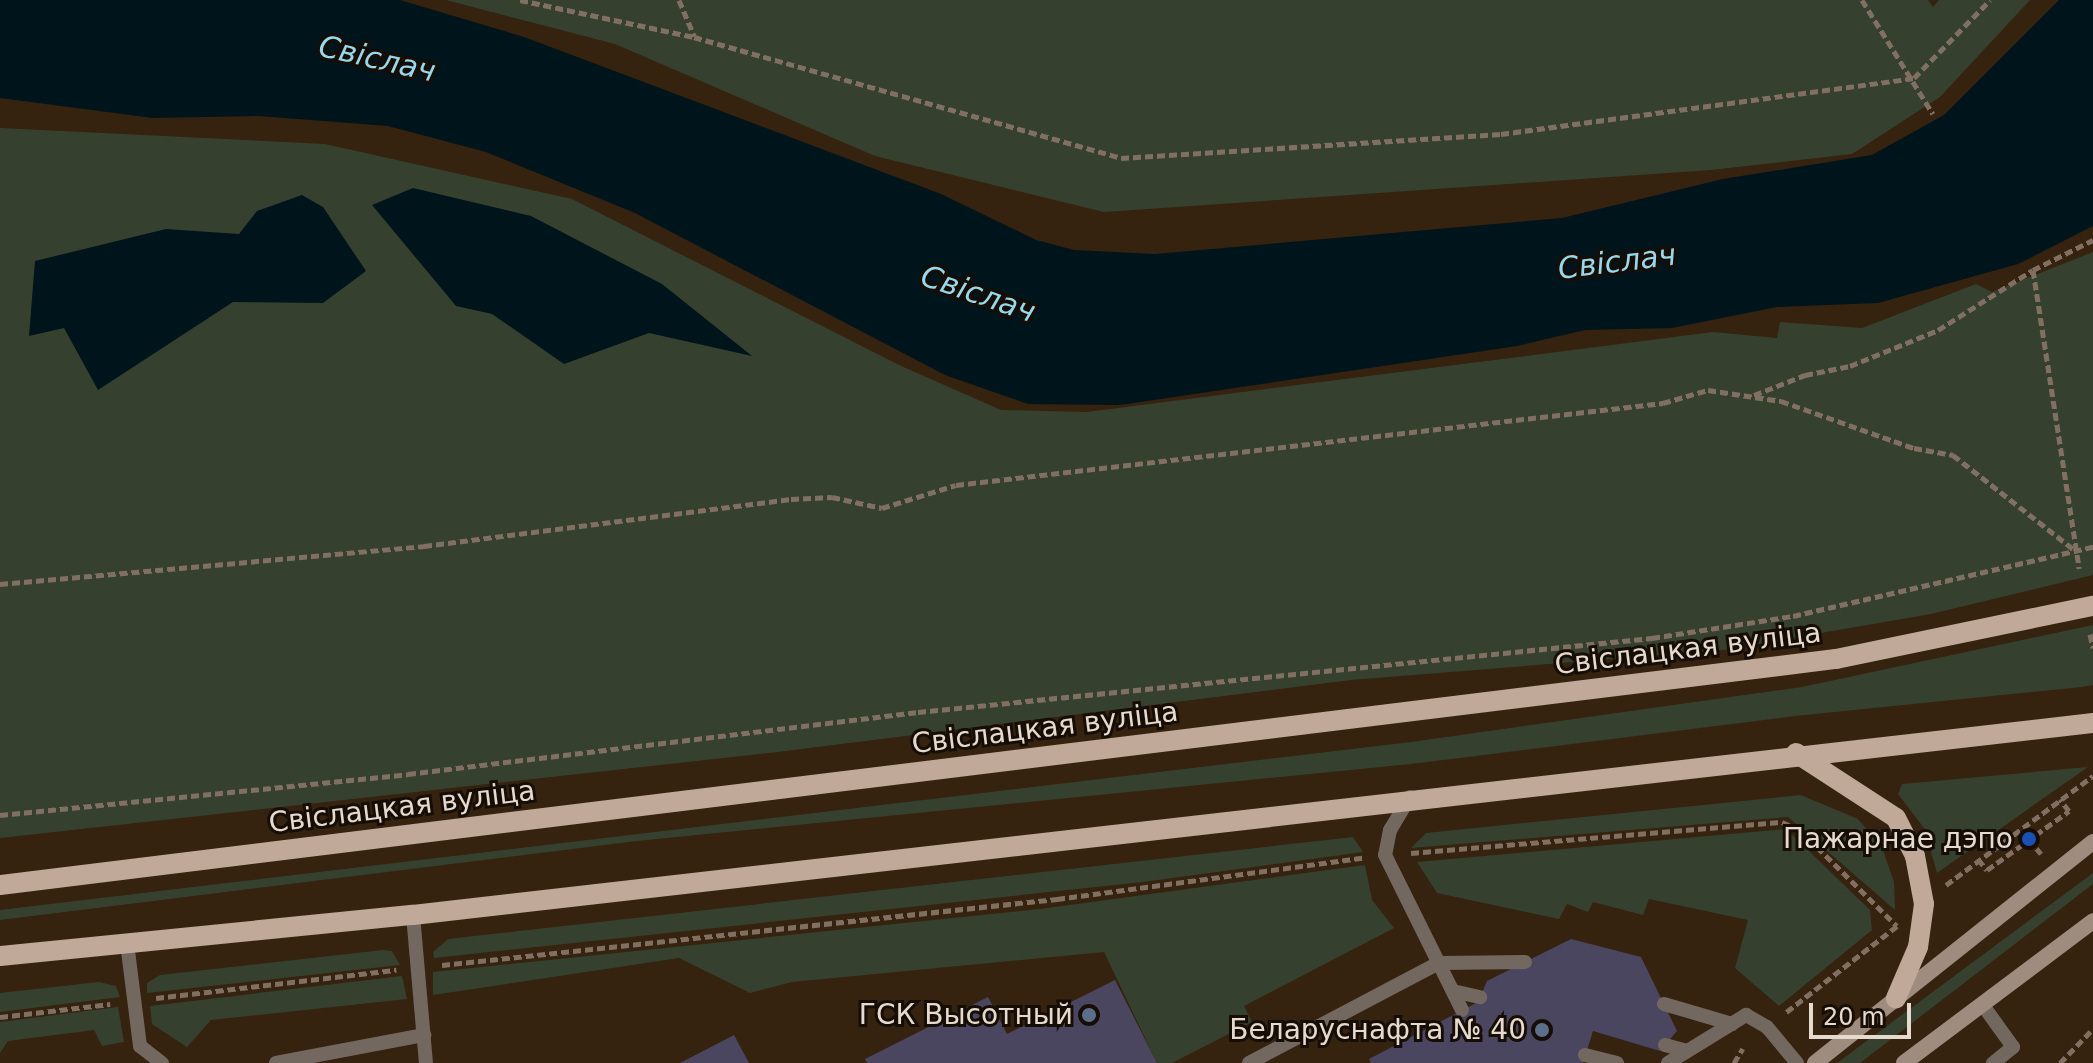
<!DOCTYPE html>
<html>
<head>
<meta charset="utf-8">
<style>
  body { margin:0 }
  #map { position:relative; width:2093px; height:1063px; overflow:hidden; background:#35220f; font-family:"DejaVu Sans",sans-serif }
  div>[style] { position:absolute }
  .green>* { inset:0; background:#35412e }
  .water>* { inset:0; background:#00141b }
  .building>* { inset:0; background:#4b465f }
  .path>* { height:5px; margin-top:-2.5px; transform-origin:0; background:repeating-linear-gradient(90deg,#817061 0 8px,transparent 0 12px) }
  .service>* { height:14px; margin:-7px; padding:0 7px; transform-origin:7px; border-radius:7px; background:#736860 }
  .secondary>* { height:16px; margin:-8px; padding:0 8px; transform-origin:8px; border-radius:8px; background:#9e8d7f }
  .primary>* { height:20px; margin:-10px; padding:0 10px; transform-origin:10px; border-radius:10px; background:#c0a998 }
  .dots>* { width:22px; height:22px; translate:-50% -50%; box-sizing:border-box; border:4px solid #160e06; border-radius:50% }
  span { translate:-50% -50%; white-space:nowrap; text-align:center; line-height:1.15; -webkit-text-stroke:6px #160e06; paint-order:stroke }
  .street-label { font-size:28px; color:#e6d9ce }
  .poi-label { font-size:28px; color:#e6d9ce }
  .right { translate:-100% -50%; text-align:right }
  .water-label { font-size:30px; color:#97d9ec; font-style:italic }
  .scale { position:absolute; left:1809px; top:1003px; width:102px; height:36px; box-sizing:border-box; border:4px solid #e6d9ce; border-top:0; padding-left:10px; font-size:24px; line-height:28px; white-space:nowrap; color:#e6d9ce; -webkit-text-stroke:6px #160e06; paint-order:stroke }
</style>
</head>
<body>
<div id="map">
  <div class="green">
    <i style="clip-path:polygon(446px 0,1928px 0,1933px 7px,1939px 0,2030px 0,1940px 97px,1852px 154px,1711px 170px,1104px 212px,875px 156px,615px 44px)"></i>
    <i style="clip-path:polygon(0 128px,325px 144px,572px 199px,899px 365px,1001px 410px,1087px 412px,1713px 332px,1777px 338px,1780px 322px,1862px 328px,1976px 284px,1992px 292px,2093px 252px,2093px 575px,1931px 614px,1723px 650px,1351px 680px,778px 752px,0 838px)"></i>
    <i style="clip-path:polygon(2093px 625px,2093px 685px,2082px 687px,1795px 716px,1411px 764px,637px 841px,0 920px,0 910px,1411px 742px,1802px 687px)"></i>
    <i style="clip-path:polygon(2088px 767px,1937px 873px,1924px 828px,1898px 794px,1902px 784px)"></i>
    <i style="clip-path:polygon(1801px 795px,1858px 819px,1882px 847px,1894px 882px,1895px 910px,1788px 817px,1411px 848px,1426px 833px)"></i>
    <i style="clip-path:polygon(1786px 829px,1870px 910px,1872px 930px,1779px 1006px,1735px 968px,1748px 920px,1649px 899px,1643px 915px,1593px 902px,1588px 912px,1567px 904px,1559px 919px,1437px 893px,1417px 862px)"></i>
    <i style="clip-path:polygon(1353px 837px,1363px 852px,1143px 882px,434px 958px,433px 952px,448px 939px)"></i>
    <i style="clip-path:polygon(1365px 865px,1372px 900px,1394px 928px,1244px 1006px,1252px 1022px,1172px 1063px,1157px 1063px,1104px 952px,792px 982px,750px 993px,679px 958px,433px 995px,433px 972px,1040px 909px)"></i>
    <i style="clip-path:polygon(2093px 873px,2093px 884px,1860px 1063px,1837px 1063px)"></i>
    <i style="clip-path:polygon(383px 950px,392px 951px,400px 965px,147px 993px,147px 983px,160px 975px)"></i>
    <i style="clip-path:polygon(402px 976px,407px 999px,211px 1020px,187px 1047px,152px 1024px,150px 1006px)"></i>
    <i style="clip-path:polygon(99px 982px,116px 986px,120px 997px,0 1012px,0 993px)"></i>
    <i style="clip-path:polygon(118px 1007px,124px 1042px,102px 1046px,94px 1030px,8px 1041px,0 1053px,0 1022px)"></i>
  </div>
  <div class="water">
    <i style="clip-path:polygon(0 0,400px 0,524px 37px,941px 194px,1036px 240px,1074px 250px,1155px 254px,1562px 218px,1723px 179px,1872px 155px,1944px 115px,2059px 0,2093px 0,2093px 226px,2018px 264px,1878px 303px,1777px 307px,1672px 328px,1585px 330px,1517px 346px,1120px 405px,1028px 404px,945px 375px,635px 213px,486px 152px,388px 126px,259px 116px,153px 118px,0 98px)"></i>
    <i style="clip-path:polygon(413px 188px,531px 216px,662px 284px,752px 356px,649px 333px,564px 364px,492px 314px,456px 306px,372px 205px)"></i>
    <i style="clip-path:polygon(302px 195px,323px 207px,366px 271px,323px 303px,233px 302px,98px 390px,64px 328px,29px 336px,35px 261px,166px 229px,239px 234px,257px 211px)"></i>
  </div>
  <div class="building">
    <i style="clip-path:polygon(1571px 939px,1641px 957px,1677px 1031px,1660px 1051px,1593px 1031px,1583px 1063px,1371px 1063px,1369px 1059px,1478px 1002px,1487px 981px)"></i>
    <i style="clip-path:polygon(1115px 980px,1157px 1063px,867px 1063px,865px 1059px,988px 997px,1007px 1034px)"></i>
    <i style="clip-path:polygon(734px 1035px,749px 1063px,680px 1063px)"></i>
  </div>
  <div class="path">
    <i style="left:520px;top:0;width:178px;rotate:12deg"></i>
    <i style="left:694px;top:37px;width:444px;rotate:15.8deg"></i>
    <i style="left:1121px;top:158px;width:381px;rotate:-3.6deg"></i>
    <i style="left:1501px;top:134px;width:417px;rotate:-7.7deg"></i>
    <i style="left:1914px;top:78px;width:109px;rotate:-45.7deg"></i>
    <i style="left:679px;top:0;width:39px;rotate:67deg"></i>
    <i style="left:1862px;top:0;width:134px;rotate:58.1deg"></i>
    <i style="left:2033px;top:270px;width:302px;rotate:81.2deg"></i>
    <i style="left:1754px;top:395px;width:55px;rotate:-21.4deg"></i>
    <i style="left:1805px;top:375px;width:46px;rotate:-11.3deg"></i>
    <i style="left:1850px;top:366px;width:95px;rotate:-22.2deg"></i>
    <i style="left:1938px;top:330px;width:112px;rotate:-32.3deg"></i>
    <i style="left:2033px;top:270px;width:67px;rotate:-26.6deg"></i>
    <i style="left:0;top:584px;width:426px;rotate:-5.1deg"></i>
    <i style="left:424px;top:546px;width:370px;rotate:-7.3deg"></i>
    <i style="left:791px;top:499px;width:41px;rotate:-2.8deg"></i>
    <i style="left:832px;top:497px;width:51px;rotate:12.4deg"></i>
    <i style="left:882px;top:508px;width:77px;rotate:-17.3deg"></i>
    <i style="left:956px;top:485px;width:712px;rotate:-6.62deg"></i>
    <i style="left:1663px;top:403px;width:47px;rotate:-16.1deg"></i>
    <i style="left:1708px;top:390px;width:74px;rotate:8.6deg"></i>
    <i style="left:1781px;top:401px;width:141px;rotate:19.5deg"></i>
    <i style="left:1914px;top:448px;width:40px;rotate:10deg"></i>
    <i style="left:1953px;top:455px;width:157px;rotate:38deg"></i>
    <i style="left:2090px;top:634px;width:14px;rotate:78deg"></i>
    <i style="left:0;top:815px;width:410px;rotate:-5.7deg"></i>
    <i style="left:408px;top:774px;width:514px;rotate:-6.93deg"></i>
    <i style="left:918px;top:712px;width:738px;rotate:-5.76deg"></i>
    <i style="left:1652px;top:638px;width:143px;rotate:-8.9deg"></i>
    <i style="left:1793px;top:616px;width:308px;rotate:-13deg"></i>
    <i style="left:2029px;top:839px;width:19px;rotate:51deg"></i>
    <i style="left:1411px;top:853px;width:372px;rotate:-4.8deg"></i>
    <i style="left:1782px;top:822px;width:20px;rotate:24deg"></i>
    <i style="left:1800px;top:830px;width:136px;rotate:44.7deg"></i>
    <i style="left:1897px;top:926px;width:143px;rotate:142.1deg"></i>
    <i style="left:1978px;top:859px;width:14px;rotate:51deg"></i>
    <i style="left:1987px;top:870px;width:101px;rotate:-35.7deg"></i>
    <i style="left:2069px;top:811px;width:15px;rotate:-127deg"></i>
    <i style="left:1946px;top:885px;width:183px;rotate:-36.6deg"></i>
    <i style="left:442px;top:965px;width:619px;rotate:-6.13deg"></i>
    <i style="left:1057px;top:899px;width:308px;rotate:-7.7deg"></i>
    <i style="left:156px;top:998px;width:242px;rotate:-6.7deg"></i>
    <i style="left:0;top:1017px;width:111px;rotate:-6.7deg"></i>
    <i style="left:1734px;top:1063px;width:17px;rotate:-59deg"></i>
    <i style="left:2060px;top:1063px;width:47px;rotate:-45.9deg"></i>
  </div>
  <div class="service">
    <i style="left:1410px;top:797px;width:39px;rotate:121deg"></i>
    <i style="left:1390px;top:830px;width:25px;rotate:101deg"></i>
    <i style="left:1385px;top:855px;width:173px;rotate:63.6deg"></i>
    <i style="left:413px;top:915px;width:149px;rotate:85deg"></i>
    <i style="left:127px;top:943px;width:104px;rotate:82.8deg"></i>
    <i style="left:140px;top:1046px;width:28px;rotate:38deg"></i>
    <i style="left:1453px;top:991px;width:28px;rotate:13deg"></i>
    <i style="left:1664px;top:1004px;width:71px;rotate:16.4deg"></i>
    <i style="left:1982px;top:1004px;width:53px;rotate:54.2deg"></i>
    <i style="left:2013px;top:1047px;width:26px;rotate:141deg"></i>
    <i style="left:1665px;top:1045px;width:23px;rotate:15deg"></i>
    <i style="left:1585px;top:1055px;width:33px;rotate:14deg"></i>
    <i style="left:276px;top:1063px;width:151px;rotate:-10.7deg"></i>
    <i style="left:1249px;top:1063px;width:215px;rotate:-27.8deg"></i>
    <i style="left:1439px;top:963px;width:86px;rotate:-0.7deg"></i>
    <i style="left:1668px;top:1063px;width:92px;rotate:-31.6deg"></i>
    <i style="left:1746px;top:1015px;width:24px;rotate:30deg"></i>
    <i style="left:1767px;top:1027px;width:47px;rotate:50.2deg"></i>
  </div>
  <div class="secondary">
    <i style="left:1815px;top:1063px;width:355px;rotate:-38.5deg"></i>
    <i style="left:1904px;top:1063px;width:236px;rotate:-36.9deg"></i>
  </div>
  <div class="primary">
    <i style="left:1796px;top:753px;width:119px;rotate:33deg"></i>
    <i style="left:1896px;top:818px;width:42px;rotate:63.4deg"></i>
    <i style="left:1915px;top:856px;width:49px;rotate:79.4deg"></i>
    <i style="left:1924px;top:904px;width:43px;rotate:97.9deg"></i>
    <i style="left:1918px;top:947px;width:56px;rotate:113.3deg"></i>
    <i style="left:0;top:885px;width:1850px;rotate:-7.02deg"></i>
    <i style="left:1836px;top:659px;width:262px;rotate:-11.7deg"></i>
    <i style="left:0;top:956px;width:415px;rotate:-5.7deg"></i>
    <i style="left:413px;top:915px;width:1691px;rotate:-6.52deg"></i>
  </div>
  <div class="dots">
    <i style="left:2029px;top:839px;background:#1a4fb4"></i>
    <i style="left:1089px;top:1015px;background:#5c6f8a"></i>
    <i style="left:1542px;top:1030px;background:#5c6f8a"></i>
  </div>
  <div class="street-label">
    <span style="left:1688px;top:649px;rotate:-7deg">Свіслацкая вуліца</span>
    <span style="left:1045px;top:728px;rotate:-7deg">Свіслацкая вуліца</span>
    <span style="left:402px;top:807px;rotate:-7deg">Свіслацкая вуліца</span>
  </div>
  <div class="poi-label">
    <span class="right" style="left:2013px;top:839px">Пажарнае дэпо</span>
    <span class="right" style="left:1073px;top:1015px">ГСК Высотный</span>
    <span class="right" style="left:1526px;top:1030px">Беларуснафта № 40</span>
  </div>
  <div class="water-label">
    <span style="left:377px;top:59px;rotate:13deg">Свіслач</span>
    <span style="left:1617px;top:262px;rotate:-7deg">Свіслач</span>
    <span style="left:978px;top:294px;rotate:19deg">Свіслач</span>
  </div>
  <div class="scale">20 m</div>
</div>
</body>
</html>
